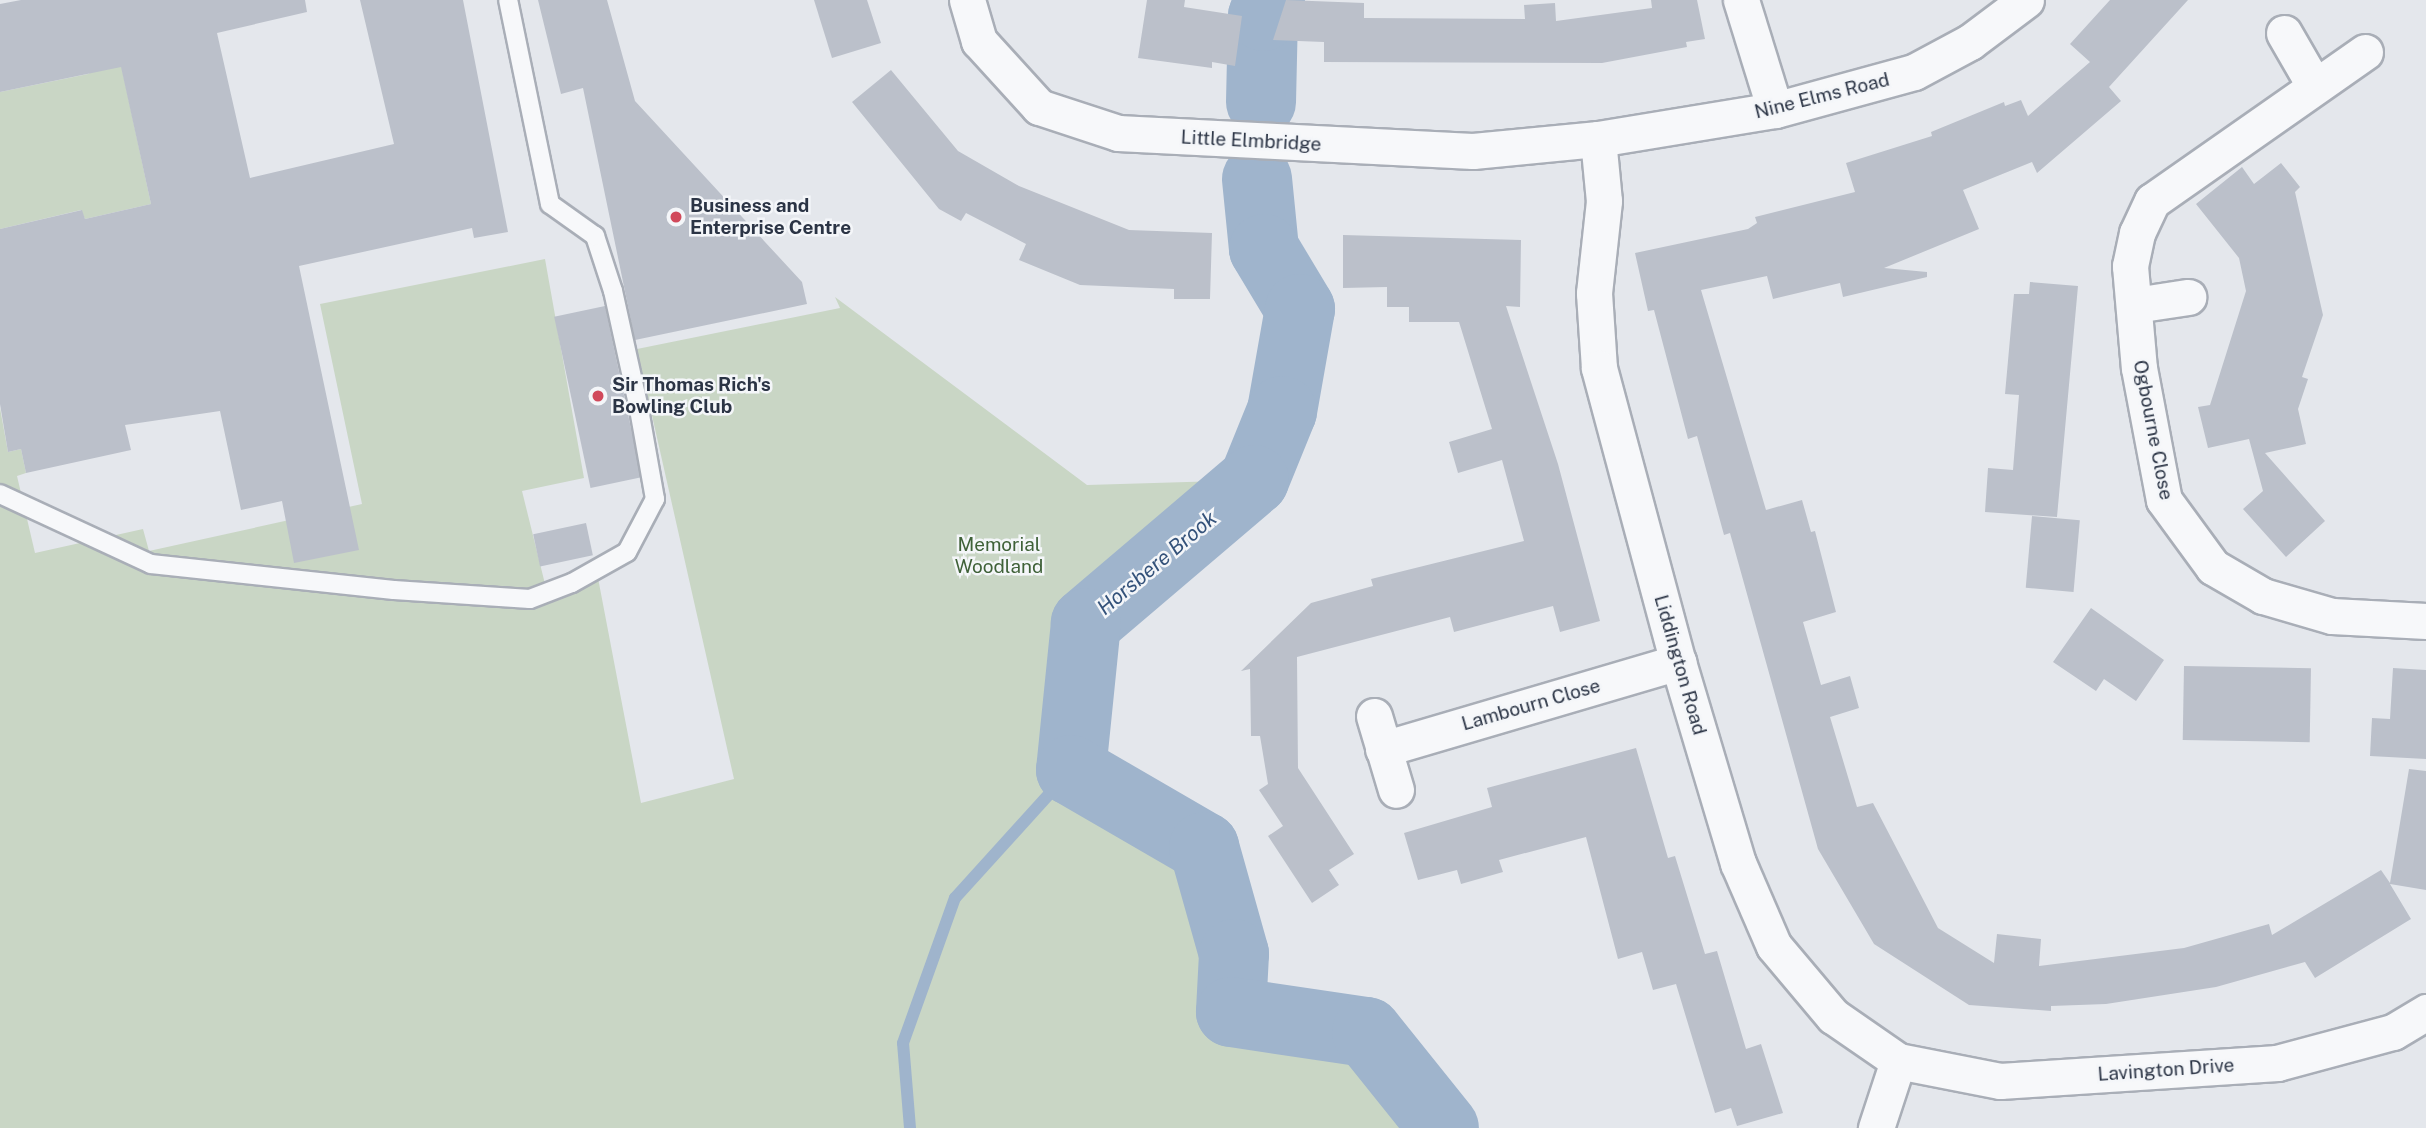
<!DOCTYPE html>
<html>
<head>
<meta charset="utf-8">
<style>
  body { margin:0 }
  #map { position:relative; width:2426px; height:1128px; overflow:hidden; background:#e4e7ec; font-family:"Public Sans",sans-serif }
  div>[style] { position:absolute }
  .green>* { inset:0; background:#c9d6c5 }
  .stream>* { height:12px; margin:-6px; padding:0 6px; transform-origin:6px; border-radius:6px; background:#9fb4cc }
  .river>* { height:70px; margin:-35px; padding:0 35px; transform-origin:35px; border-radius:35px; background:#9fb4cc }
  .building>* { inset:0; background:#bbc0ca; transform-origin:0 0 }
  .roads { filter:drop-shadow(2px 0 #a9aeb7) drop-shadow(-2px 0 #a9aeb7) drop-shadow(0 2px #a9aeb7) drop-shadow(0 -2px #a9aeb7) }
  .lane>* { height:18px; margin:-9px; padding:0 9px; transform-origin:9px; border-radius:9px; background:#f7f8fa }
  .street>* { height:35px; margin:-17.5px; padding:0 17.5px; transform-origin:17.5px; border-radius:17.5px; background:#f7f8fa }
  .dots>* { width:19px; height:19px; translate:-50% -50%; box-sizing:border-box; border:4px solid #f4f6f9; border-radius:50% }
  span { translate:-50% -50%; white-space:nowrap; text-align:center; line-height:1.15; -webkit-text-stroke:5px #f4f6f9; paint-order:stroke }
  .street-label { font-size:19px; color:#2b3445 }
  .poi-label { font-size:19px; color:#2b3445; font-weight:700 }
  .left { translate:0 -50%; text-align:left }
  .park-label { font-size:19px; color:#3f6138 }
  .water-label { font-size:21px; color:#34527a; font-style:italic }
</style>
</head>
<body>
<div id="map">
  <div class="green">
    <i style="clip-path:polygon(119px 55px,151px 204px,85px 219px,81px 210px,0 229px,0 92px,88px 74px)"></i>
    <i style="clip-path:polygon(545px 259px,584px 478px,522px 491px,546px 588px,598px 578px,641px 803px,734px 779px,637px 349px,840px 308px,835px 297px,1087px 485px,1254px 480px,1087px 623px,1071px 770px,1204px 847px,1234px 954px,1231px 1012px,1367px 1032px,1444px 1128px,0 1128px,0 408px,8px 452px,21px 449px,26px 473px,17px 476px,35px 553px,143px 529px,149px 551px,362px 504px,320px 304px)"></i>
  </div>
  <div class="stream">
    <i style="left:910px;top:1128px;width:85px;rotate:-94.7deg"></i>
    <i style="left:903px;top:1043px;width:154px;rotate:-70.3deg"></i>
    <i style="left:955px;top:898px;width:173px;rotate:-47.8deg"></i>
  </div>
  <div class="river">
    <i style="left:1261px;top:102px;width:86px;rotate:-88.7deg"></i>
    <i style="left:1263px;top:16px;width:17px;rotate:-66deg"></i>
    <i style="left:1257px;top:179px;width:70px;rotate:84.3deg"></i>
    <i style="left:1264px;top:249px;width:70px;rotate:59deg"></i>
    <i style="left:1300px;top:309px;width:104px;rotate:100deg"></i>
    <i style="left:1282px;top:411px;width:74px;rotate:112.1deg"></i>
    <i style="left:1254px;top:480px;width:221px;rotate:139.6deg"></i>
    <i style="left:1086px;top:623px;width:148px;rotate:95.8deg"></i>
    <i style="left:1071px;top:770px;width:154px;rotate:30.1deg"></i>
    <i style="left:1204px;top:847px;width:111px;rotate:74.3deg"></i>
    <i style="left:1234px;top:954px;width:58px;rotate:93deg"></i>
    <i style="left:1231px;top:1012px;width:137px;rotate:8.4deg"></i>
    <i style="left:1367px;top:1032px;width:123px;rotate:51.3deg"></i>
  </div>
  <div class="building">
    <i style="clip-path:polygon(21px 0,305px 0,307px 12px,217px 33px,250px 178px,394px 144px,360px 0,463px 0,508px 232px,474px 238px,472px 228px,299px 266px,359px 550px,294px 563px,282px 501px,241px 510px,220px 411px,125px 425px,131px 450px,26px 473px,21px 449px,8px 452px,0 404px,0 229px,82px 210px,85px 219px,151px 204px,121px 67px,0 92px,0 4px)"></i>
    <i style="clip-path:polygon(538px 0,607px 0,635px 101px,802px 282px,807px 304px,635px 340px,583px 88px,561px 94px)"></i>
    <i style="clip-path:polygon(814px 0,867px 0,881px 43px,832px 58px)"></i>
    <i style="clip-path:polygon(1147px 0,1185px 0,1184px 7px,1242px 16px,1235px 66px,1212px 62px,1212px 68px,1138px 58px)"></i>
    <i style="clip-path:polygon(1286px 0,1364px 3px,1364px 18px,1525px 19px,1524px 5px,1555px 3px,1556px 21px,1652px 8px,1651px 0,1697px 0,1705px 39px,1686px 42px,1687px 47px,1602px 63px,1324px 62px,1324px 42px,1273px 40px)"></i>
    <i style="clip-path:polygon(2110px 0,2188px 0,2109px 87px,2121px 101px,2037px 173px,2032px 162px,1963px 190px,1979px 229px,1884px 268px,1927px 272px,1927px 277px,1843px 297px,1840px 283px,1773px 299px,1767px 276px,1701px 290px,1766px 510px,1802px 500px,1811px 532px,1815px 531px,1836px 612px,1803px 622px,1821px 685px,1850px 676px,1859px 708px,1830px 717px,1857px 807px,1873px 803px,1938px 928px,1994px 963px,1997px 934px,2041px 939px,2039px 966px,2184px 948px,2269px 924px,2272px 935px,2381px 870px,2390px 883px,2409px 769px,2426px 771px,2426px 890px,2390px 884px,2411px 919px,2315px 978px,2305px 962px,2216px 987px,2106px 1004px,2051px 1006px,2051px 1011px,1969px 1005px,1874px 944px,1818px 849px,1730px 533px,1724px 535px,1697px 436px,1688px 439px,1654px 310px,1648px 311px,1635px 253px,1748px 229px,1757px 223px,1755px 217px,1855px 192px,1846px 163px,1932px 136px,1931px 132px,2004px 102px,2005px 106px,2021px 100px,2028px 116px,2090px 62px,2070px 44px)"></i>
    <i style="clip-path:polygon(891px 70px,958px 151px,1019px 186px,1129px 230px,1212px 233px,1210px 299px,1174px 299px,1174px 289px,1080px 285px,1019px 260px,1026px 244px,966px 213px,961px 221px,939px 209px,852px 102px)"></i>
    <i style="clip-path:polygon(2281px 163px,2300px 187px,2295px 192px,2323px 315px,2302px 377px,2308px 379px,2298px 409px,2306px 444px,2265px 453px,2325px 521px,2286px 557px,2243px 509px,2263px 491px,2249px 439px,2208px 448px,2198px 407px,2210px 405px,2246px 291px,2239px 258px,2196px 204px,2242px 167px,2254px 184px)"></i>
    <i style="clip-path:polygon(1343px 235px,1521px 240px,1520px 307px,1506px 306px,1558px 464px,1600px 621px,1560px 632px,1553px 606px,1454px 632px,1450px 617px,1297px 657px,1298px 768px,1354px 854px,1329px 870px,1339px 885px,1312px 903px,1268px 836px,1283px 826px,1259px 790px,1268px 784px,1260px 736px,1251px 736px,1250px 669px,1241px 671px,1311px 603px,1373px 586px,1371px 579px,1524px 541px,1502px 460px,1458px 473px,1449px 442px,1492px 429px,1459px 322px,1409px 322px,1409px 307px,1387px 307px,1387px 287px,1343px 288px)"></i>
    <i style="clip-path:polygon(2030px 282px,2078px 286px,2057px 517px,1985px 512px,1988px 468px,2013px 470px,2019px 395px,2005px 394px,2014px 294px,2029px 294px)"></i>
    <i style="left:605px;top:306px;width:175px;height:52px;rotate:78deg"></i>
    <i style="left:2032px;top:516px;width:48px;height:72px;rotate:5deg"></i>
    <i style="left:586px;top:523px;width:33px;height:54px;rotate:78deg"></i>
    <i style="clip-path:polygon(2091px 608px,2164px 660px,2136px 701px,2104px 679px,2096px 691px,2053px 662px)"></i>
    <i style="left:2184px;top:666px;width:127px;height:74px;rotate:1deg"></i>
    <i style="clip-path:polygon(2393px 668px,2426px 670px,2426px 759px,2370px 756px,2372px 718px,2390px 719px)"></i>
    <i style="clip-path:polygon(1636px 748px,1668px 858px,1675px 856px,1705px 954px,1717px 951px,1746px 1049px,1761px 1044px,1783px 1113px,1737px 1126px,1731px 1108px,1715px 1113px,1676px 984px,1653px 990px,1642px 952px,1618px 959px,1586px 837px,1499px 860px,1503px 872px,1461px 884px,1457px 870px,1418px 880px,1404px 833px,1492px 807px,1487px 788px)"></i>
  </div>
  <div class="roads">
    <div class="lane">
      <i style="left:0;top:494px;width:166px;rotate:24.9deg"></i>
      <i style="left:151px;top:564px;width:244px;rotate:6.1deg"></i>
      <i style="left:394px;top:590px;width:136px;rotate:3.8deg"></i>
      <i style="left:530px;top:599px;width:45px;rotate:-20.9deg"></i>
      <i style="left:572px;top:583px;width:63px;rotate:-29.4deg"></i>
      <i style="left:627px;top:552px;width:60px;rotate:-62.2deg"></i>
      <i style="left:655px;top:499px;width:91px;rotate:-100.1deg"></i>
      <i style="left:639px;top:409px;width:121px;rotate:-102.4deg"></i>
      <i style="left:613px;top:291px;width:58px;rotate:-108.1deg"></i>
      <i style="left:595px;top:236px;width:55px;rotate:-144.6deg"></i>
      <i style="left:550px;top:204px;width:208px;rotate:-101.6deg"></i>
    </div>
    <div class="street">
      <i style="left:967px;top:0;width:43px;rotate:73.7deg"></i>
      <i style="left:979px;top:41px;width:89px;rotate:47.7deg"></i>
      <i style="left:1039px;top:107px;width:83px;rotate:18.2deg"></i>
      <i style="left:1118px;top:133px;width:355px;rotate:2.9deg"></i>
      <i style="left:1473px;top:151px;width:126px;rotate:-5.5deg"></i>
      <i style="left:1598px;top:139px;width:179px;rotate:-9.3deg"></i>
      <i style="left:1775px;top:110px;width:144px;rotate:-15.3deg"></i>
      <i style="left:1914px;top:72px;width:64px;rotate:-28.2deg"></i>
      <i style="left:1970px;top:42px;width:70px;rotate:-36.9deg"></i>
      <i style="left:1741px;top:0;width:115px;rotate:72.8deg"></i>
      <i style="left:2284px;top:33px;width:60px;rotate:60deg"></i>
      <i style="left:2365px;top:52px;width:260px;rotate:145deg"></i>
      <i style="left:2152px;top:201px;width:35px;rotate:115deg"></i>
      <i style="left:2137px;top:233px;width:34px;rotate:102deg"></i>
      <i style="left:2130px;top:266px;width:102px;rotate:85deg"></i>
      <i style="left:2139px;top:368px;width:134px;rotate:79.3deg"></i>
      <i style="left:2164px;top:500px;width:83px;rotate:53.8deg"></i>
      <i style="left:2213px;top:567px;width:58px;rotate:30.1deg"></i>
      <i style="left:2263px;top:596px;width:72px;rotate:16.2deg"></i>
      <i style="left:2332px;top:616px;width:94px;rotate:3deg"></i>
      <i style="left:1598px;top:139px;width:62px;rotate:84.5deg"></i>
      <i style="left:1604px;top:201px;width:93px;rotate:96.2deg"></i>
      <i style="left:1594px;top:293px;width:75px;rotate:86.2deg"></i>
      <i style="left:1599px;top:368px;width:304px;rotate:75deg"></i>
      <i style="left:1678px;top:662px;width:210px;rotate:73.4deg"></i>
      <i style="left:1738px;top:863px;width:90px;rotate:66.6deg"></i>
      <i style="left:1774px;top:946px;width:92px;rotate:49.9deg"></i>
      <i style="left:1833px;top:1016px;width:79px;rotate:34.7deg"></i>
      <i style="left:1898px;top:1061px;width:71px;rotate:108.2deg"></i>
      <i style="left:2135px;top:305px;width:54px;rotate:-8.6deg"></i>
      <i style="left:1374px;top:716px;width:77px;rotate:73.4deg"></i>
      <i style="left:1383px;top:749px;width:308px;rotate:-16.4deg"></i>
      <i style="left:1898px;top:1061px;width:104px;rotate:11.1deg"></i>
      <i style="left:2000px;top:1081px;width:278px;rotate:-3.7deg"></i>
      <i style="left:2277px;top:1063px;width:120px;rotate:-15deg"></i>
      <i style="left:2393px;top:1032px;width:39px;rotate:-31deg"></i>
    </div>
  </div>
  <div class="dots">
    <i style="left:676px;top:217px;background:#d1495b"></i>
    <i style="left:598px;top:396px;background:#d1495b"></i>
  </div>
  <div class="street-label">
    <span style="left:1822px;top:96px;rotate:-14deg">Nine Elms Road</span>
    <span style="left:1251px;top:141px;rotate:3deg">Little Elmbridge</span>
    <span style="left:2153px;top:430px;rotate:79deg">Ogbourne Close</span>
    <span style="left:1680px;top:665px;rotate:74deg">Liddington Road</span>
    <span style="left:1531px;top:705px;rotate:-16deg">Lambourn Close</span>
    <span style="left:2166px;top:1070px;rotate:-4deg">Lavington Drive</span>
  </div>
  <div class="poi-label">
    <span class="left" style="left:690px;top:217px">Business and<br>Enterprise Centre</span>
    <span class="left" style="left:612px;top:396px">Sir Thomas Rich's<br>Bowling Club</span>
  </div>
  <div class="park-label">
    <span style="left:999px;top:556px">Memorial<br>Woodland</span>
  </div>
  <div class="water-label">
    <span style="left:1157px;top:563px;rotate:-40deg">Horsbere Brook</span>
  </div>
</div>
</body>
</html>
